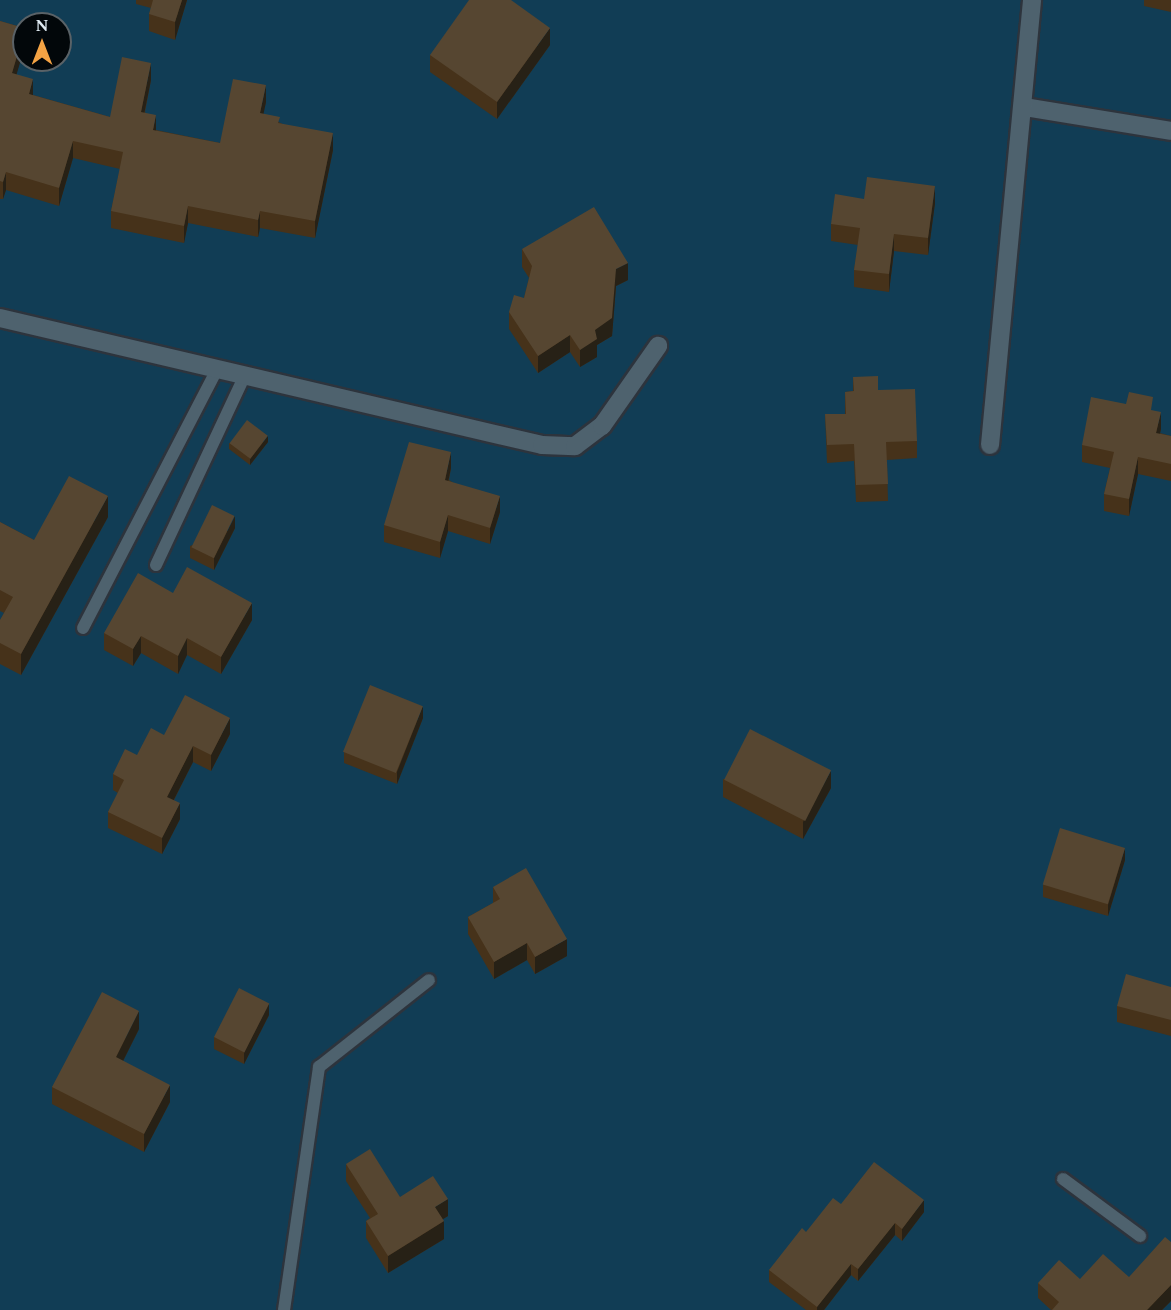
<!DOCTYPE html>
<html>
<head>
<meta charset="utf-8">
<style>
  body { margin:0 }
  #map { position:relative; width:1171px; height:1310px; overflow:hidden; background:#0b1d27; font-family:Spectral,serif }
  div>[style] { position:absolute }
  .green>* { inset:0; background:#113d55 }
  .roads { filter:drop-shadow(2px 0 #2d343d) drop-shadow(-2px 0 #2d343d) drop-shadow(0 2px #2d343d) drop-shadow(0 -2px #2d343d) }
  .service>* { height:12px; margin:-6px; padding:0 6px; transform-origin:6px; border-radius:6px; background:#4e626e }
  .minor>* { height:18px; margin:-9px; padding:0 9px; transform-origin:9px; border-radius:9px; background:#4e626e }
  .wall>* { inset:0; background:#46321a }
  .shaded-wall>* { inset:0; background:#272116 }
  .building>* { inset:0; background:#564631; transform-origin:0 0 }
  span { translate:-50% -50%; white-space:nowrap; text-align:center; line-height:1.15; -webkit-text-stroke:4.5px #02070a; paint-order:stroke }
  .north { position:absolute; left:12px; top:12px; width:60px; height:60px; box-sizing:border-box; background:#02070a; border:2px solid #5a6267; border-radius:50%; rotate:0deg; font-size:16px; font-weight:700; line-height:24px; text-align:center; color:#dfeaf2 }
  .north::after { content:''; display:block; margin:auto; width:21px; height:27px; background:#f4a344; clip-path:polygon(50% 0,100% 100%,50% 72%,0 100%) }
</style>
</head>
<body>
<div id="map">
  <div class="green">
    <i style="clip-path:polygon(evenodd,0 0,1171px 0,1171px 1310px,0 1310px,0 0,24px 24px,60px 24px,60px 60px,24px 60px,24px 24px)"></i>
  </div>
  <div class="roads">
    <div class="service">
      <i style="left:156px;top:565px;width:210px;rotate:-64.9deg"></i>
      <i style="left:83px;top:628px;width:293px;rotate:-62.6deg"></i>
      <i style="left:1063px;top:1179px;width:96px;rotate:36.5deg"></i>
      <i style="left:284px;top:1310px;width:246px;rotate:-81.8deg"></i>
      <i style="left:319px;top:1067px;width:140px;rotate:-38.3deg"></i>
    </div>
    <div class="minor">
      <i style="left:1025px;top:107px;width:148px;rotate:9.3deg"></i>
      <i style="left:0;top:318px;width:557px;rotate:13.19deg"></i>
      <i style="left:542px;top:445px;width:33px;rotate:2deg"></i>
      <i style="left:575px;top:446px;width:34px;rotate:-37deg"></i>
      <i style="left:602px;top:426px;width:98px;rotate:-55deg"></i>
      <i style="left:990px;top:445px;width:447px;rotate:-84.6deg"></i>
    </div>
  </div>
  <div class="wall">
    <i style="clip-path:polygon(136px 0,187px 0,175px 40px,149px 31px,149px 14px,151px 8px,136px 4px)"></i>
    <i style="clip-path:polygon(1144px 0,1171px 0,1171px 12px,1144px 6px)"></i>
    <i style="clip-path:polygon(0 21px,24px 28px,24px 49px,16px 74px,33px 95px,110px 117px,151px 80px,145px 112px,156px 130px,220px 143px,266px 102px,263px 114px,333px 150px,315px 238px,260px 228px,258px 237px,188px 223px,184px 243px,111px 228px,111px 211px,120px 169px,73px 158px,59px 206px,6px 190px,3px 199px,0 199px)"></i>
    <i style="clip-path:polygon(550px 45px,497px 119px,430px 72px,430px 55px)"></i>
    <i style="clip-path:polygon(864px 199px,935px 203px,928px 255px,894px 251px,889px 292px,854px 287px,854px 270px,858px 245px,831px 241px,831px 224px)"></i>
    <i style="clip-path:polygon(522px 249px,628px 280px,616px 286px,612px 336px,597px 345px,597px 357px,580px 367px,570px 352px,538px 373px,509px 329px,509px 312px,524px 298px,529px 278px,522px 267px)"></i>
    <i style="clip-path:polygon(853px 377px,878px 390px,917px 441px,917px 458px,887px 460px,888px 501px,856px 502px,854px 461px,827px 463px,825px 414px,845px 414px,845px 392px,853px 391px)"></i>
    <i style="clip-path:polygon(1153px 411px,1161px 429px,1160px 433px,1171px 436px,1171px 481px,1138px 474px,1129px 516px,1104px 511px,1104px 494px,1110px 468px,1082px 462px,1082px 445px)"></i>
    <i style="clip-path:polygon(268px 442px,250px 465px,229px 449px,229px 443px)"></i>
    <i style="clip-path:polygon(451px 468px,449px 480px,500px 512px,490px 544px,448px 531px,440px 558px,384px 542px,384px 525px)"></i>
    <i style="clip-path:polygon(108px 517px,21px 675px,0 664px,0 620px,4px 613px,0 611px,0 522px,34px 540px)"></i>
    <i style="clip-path:polygon(235px 528px,214px 570px,190px 558px,190px 546px)"></i>
    <i style="clip-path:polygon(173px 593px,252px 620px,221px 674px,187px 655px,178px 674px,141px 653px,133px 666px,104px 650px,104px 633px)"></i>
    <i style="clip-path:polygon(423px 718px,397px 784px,344px 763px,344px 752px)"></i>
    <i style="clip-path:polygon(230px 734px,211px 771px,193px 762px,174px 800px,180px 819px,162px 854px,108px 828px,108px 812px,118px 793px,113px 790px,113px 774px,164px 735px)"></i>
    <i style="clip-path:polygon(723px 779px,831px 788px,803px 839px,723px 797px)"></i>
    <i style="clip-path:polygon(1125px 860px,1108px 916px,1043px 897px,1043px 885px)"></i>
    <i style="clip-path:polygon(493px 887px,567px 956px,535px 974px,527px 960px,494px 979px,468px 934px,468px 917px,493px 903px)"></i>
    <i style="clip-path:polygon(1171px 987px,1171px 1036px,1117px 1022px,1117px 1006px)"></i>
    <i style="clip-path:polygon(269px 1015px,244px 1064px,214px 1049px,214px 1037px)"></i>
    <i style="clip-path:polygon(139px 1029px,123px 1061px,170px 1102px,144px 1152px,52px 1104px,52px 1087px)"></i>
    <i style="clip-path:polygon(346px 1164px,400px 1197px,448px 1216px,443px 1219px,444px 1239px,388px 1273px,366px 1238px,366px 1221px,370px 1218px,346px 1181px)"></i>
    <i style="clip-path:polygon(841px 1204px,924px 1212px,902px 1241px,895px 1235px,858px 1281px,851px 1275px,824px 1310px,806px 1310px,769px 1282px,769px 1270px,806px 1232px)"></i>
    <i style="clip-path:polygon(1171px 1242px,1171px 1301px,1162px 1310px,1051px 1310px,1038px 1298px,1038px 1283px,1080px 1279px,1129px 1277px)"></i>
  </div>
  <div class="shaded-wall">
    <i style="clip-path:polygon(182px 0,187px 0,175px 40px,175px 22px)"></i>
    <i style="clip-path:polygon(550px 28px,550px 45px,497px 119px,497px 102px)"></i>
    <i style="clip-path:polygon(24px 32px,24px 49px,12px 90px,12px 73px)"></i>
    <i style="clip-path:polygon(151px 63px,151px 80px,141px 129px,141px 112px)"></i>
    <i style="clip-path:polygon(33px 79px,33px 96px,29px 94px)"></i>
    <i style="clip-path:polygon(266px 85px,266px 102px,260px 130px,260px 113px)"></i>
    <i style="clip-path:polygon(156px 115px,156px 132px,153px 130px)"></i>
    <i style="clip-path:polygon(333px 133px,333px 150px,315px 238px,315px 221px)"></i>
    <i style="clip-path:polygon(73px 141px,73px 158px,59px 206px,59px 188px)"></i>
    <i style="clip-path:polygon(6px 172px,6px 190px,3px 199px,3px 182px)"></i>
    <i style="clip-path:polygon(935px 186px,935px 203px,928px 255px,928px 238px)"></i>
    <i style="clip-path:polygon(188px 206px,188px 223px,184px 243px,184px 226px)"></i>
    <i style="clip-path:polygon(260px 211px,260px 228px,258px 237px,258px 220px)"></i>
    <i style="clip-path:polygon(894px 234px,894px 251px,889px 292px,889px 274px)"></i>
    <i style="clip-path:polygon(628px 263px,628px 280px,616px 286px,612px 336px,597px 345px,597px 357px,580px 367px,580px 350px,595px 330px,616px 269px)"></i>
    <i style="clip-path:polygon(570px 335px,570px 352px,538px 373px,538px 356px)"></i>
    <i style="clip-path:polygon(1161px 412px,1161px 429px,1156px 450px,1156px 433px)"></i>
    <i style="clip-path:polygon(268px 436px,268px 442px,250px 465px,250px 459px)"></i>
    <i style="clip-path:polygon(451px 452px,451px 468px,445px 496px,445px 480px)"></i>
    <i style="clip-path:polygon(1138px 457px,1138px 474px,1129px 516px,1129px 499px)"></i>
    <i style="clip-path:polygon(108px 496px,108px 517px,21px 675px,21px 654px)"></i>
    <i style="clip-path:polygon(500px 496px,500px 512px,490px 544px,490px 528px)"></i>
    <i style="clip-path:polygon(448px 515px,448px 531px,440px 558px,440px 542px)"></i>
    <i style="clip-path:polygon(235px 516px,235px 528px,214px 570px,214px 558px)"></i>
    <i style="clip-path:polygon(252px 603px,252px 620px,221px 674px,221px 657px)"></i>
    <i style="clip-path:polygon(141px 636px,141px 653px,133px 666px,133px 649px)"></i>
    <i style="clip-path:polygon(187px 638px,187px 655px,178px 674px,178px 656px)"></i>
    <i style="clip-path:polygon(423px 706px,423px 718px,397px 784px,397px 772px)"></i>
    <i style="clip-path:polygon(230px 718px,230px 734px,211px 771px,211px 755px)"></i>
    <i style="clip-path:polygon(193px 746px,193px 762px,167px 813px,167px 797px)"></i>
    <i style="clip-path:polygon(831px 771px,831px 788px,803px 839px,803px 822px)"></i>
    <i style="clip-path:polygon(180px 803px,180px 819px,162px 854px,162px 838px)"></i>
    <i style="clip-path:polygon(1125px 848px,1125px 860px,1108px 916px,1108px 905px)"></i>
    <i style="clip-path:polygon(567px 939px,567px 956px,535px 974px,535px 957px)"></i>
    <i style="clip-path:polygon(527px 943px,527px 960px,494px 979px,494px 962px)"></i>
    <i style="clip-path:polygon(269px 1003px,269px 1015px,244px 1064px,244px 1053px)"></i>
    <i style="clip-path:polygon(139px 1011px,139px 1029px,116px 1075px,116px 1057px)"></i>
    <i style="clip-path:polygon(170px 1085px,170px 1102px,144px 1152px,144px 1134px)"></i>
    <i style="clip-path:polygon(448px 1199px,448px 1216px,435px 1224px,435px 1207px)"></i>
    <i style="clip-path:polygon(924px 1200px,924px 1212px,902px 1241px,902px 1229px)"></i>
    <i style="clip-path:polygon(444px 1221px,444px 1239px,388px 1273px,388px 1256px)"></i>
    <i style="clip-path:polygon(895px 1223px,895px 1235px,858px 1281px,858px 1269px)"></i>
    <i style="clip-path:polygon(851px 1264px,851px 1275px,824px 1310px,817px 1310px,817px 1307px)"></i>
    <i style="clip-path:polygon(1171px 1285px,1171px 1301px,1162px 1310px,1147px 1310px)"></i>
  </div>
  <div class="building">
    <i style="clip-path:polygon(153px 0,182px 0,175px 22px,149px 14px)"></i>
    <i style="clip-path:polygon(469px 0,511px 0,550px 28px,497px 102px,430px 55px)"></i>
    <i style="clip-path:polygon(0 21px,24px 28px,24px 32px,12px 73px,33px 79px,29px 94px,110px 117px,122px 57px,151px 63px,141px 112px,156px 115px,153px 130px,220px 143px,233px 79px,266px 85px,260px 113px,280px 117px,278px 123px,333px 133px,315px 221px,260px 211px,258px 220px,188px 206px,184px 226px,111px 211px,123px 152px,73px 141px,59px 188px,6px 172px,3px 182px,0 181px)"></i>
    <i style="clip-path:polygon(867px 177px,935px 186px,928px 238px,894px 234px,889px 274px,854px 270px,860px 228px,831px 224px,835px 194px,864px 199px)"></i>
    <i style="clip-path:polygon(594px 207px,628px 263px,616px 269px,612px 318px,595px 330px,597px 339px,580px 350px,570px 335px,538px 356px,509px 312px,514px 295px,524px 298px,532px 266px,522px 249px)"></i>
    <i style="clip-path:polygon(878px 376px,878px 390px,915px 389px,917px 441px,886px 442px,888px 484px,856px 485px,854px 444px,827px 445px,825px 414px,846px 414px,845px 392px,854px 391px,853px 377px)"></i>
    <i style="clip-path:polygon(1129px 392px,1153px 397px,1151px 410px,1161px 412px,1156px 433px,1171px 436px,1171px 464px,1138px 457px,1129px 499px,1104px 494px,1114px 452px,1082px 445px,1091px 397px,1126px 404px)"></i>
    <i style="left:247px;top:420px;width:26px;height:29px;rotate:37deg"></i>
    <i style="clip-path:polygon(409px 442px,451px 452px,445px 480px,500px 496px,490px 528px,448px 515px,440px 542px,384px 525px)"></i>
    <i style="clip-path:polygon(69px 476px,108px 496px,21px 654px,0 643px,0 620px,13px 597px,0 590px,0 522px,34px 540px)"></i>
    <i style="left:212px;top:505px;width:25px;height:47px;rotate:26deg"></i>
    <i style="clip-path:polygon(187px 567px,252px 603px,221px 657px,187px 638px,178px 656px,141px 636px,133px 649px,104px 633px,138px 573px,173px 593px)"></i>
    <i style="left:370px;top:685px;width:57px;height:72px;rotate:22deg"></i>
    <i style="clip-path:polygon(185px 695px,230px 718px,211px 755px,193px 746px,167px 797px,180px 803px,162px 838px,108px 812px,124px 780px,113px 774px,125px 749px,137px 755px,151px 728px,164px 735px)"></i>
    <i style="left:750px;top:729px;width:91px;height:57px;rotate:27deg"></i>
    <i style="left:1060px;top:828px;width:68px;height:59px;rotate:17deg"></i>
    <i style="clip-path:polygon(526px 868px,567px 939px,535px 957px,527px 943px,494px 962px,468px 917px,500px 899px,493px 887px)"></i>
    <i style="clip-path:polygon(1126px 974px,1171px 987px,1171px 1020px,1117px 1006px)"></i>
    <i style="left:239px;top:988px;width:34px;height:55px;rotate:27deg"></i>
    <i style="clip-path:polygon(102px 992px,139px 1011px,116px 1057px,170px 1085px,144px 1134px,52px 1087px)"></i>
    <i style="clip-path:polygon(370px 1149px,400px 1197px,433px 1176px,448px 1199px,435px 1207px,444px 1221px,388px 1256px,366px 1221px,378px 1214px,346px 1164px)"></i>
    <i style="clip-path:polygon(874px 1162px,924px 1200px,902px 1229px,895px 1223px,858px 1269px,851px 1264px,817px 1307px,769px 1270px,802px 1228px,806px 1232px,833px 1198px,841px 1204px)"></i>
    <i style="clip-path:polygon(1165px 1237px,1171px 1242px,1171px 1285px,1147px 1310px,1052px 1310px,1059px 1302px,1038px 1283px,1059px 1260px,1080px 1279px,1103px 1254px,1129px 1277px)"></i>
  </div>
  <div class="north">N</div>
</div>
</body>
</html>
